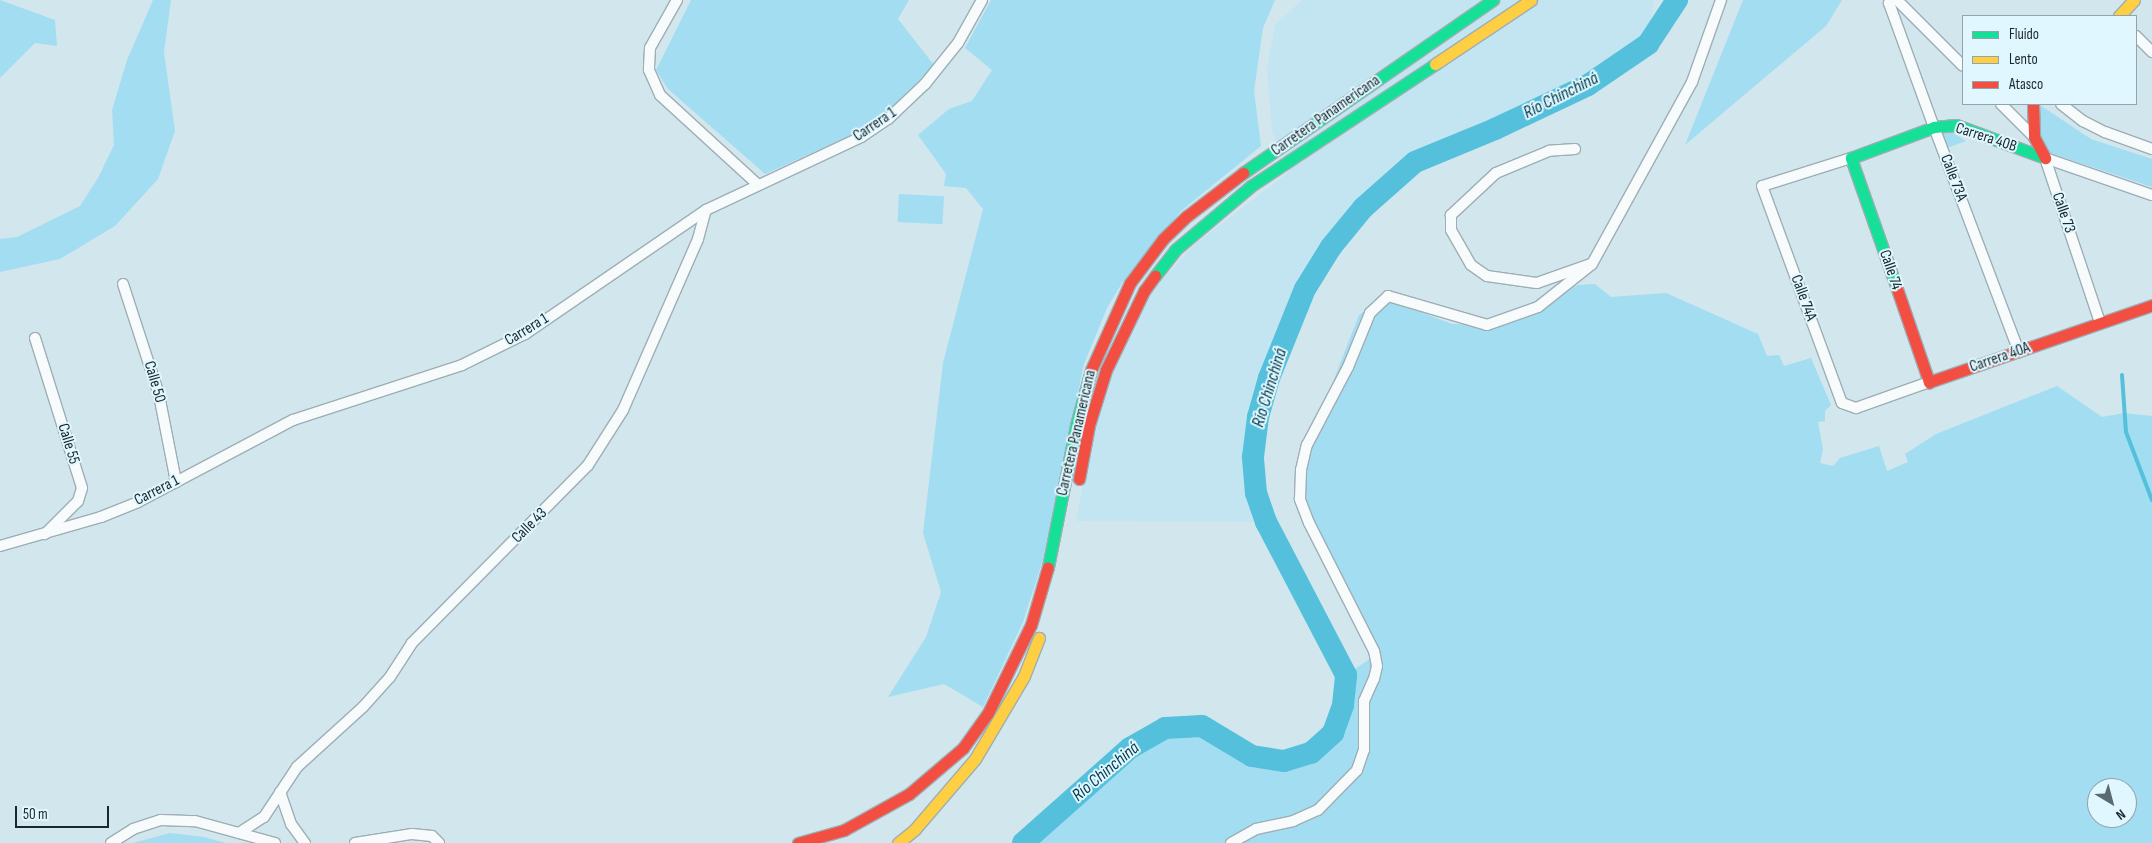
<!DOCTYPE html>
<html>
<head>
<meta charset="utf-8">
<style>
  body { margin:0 }
  #map { position:relative; width:2152px; height:843px; overflow:hidden; background:#d2e6ee; font-family:"Sofia Sans Condensed",sans-serif }
  div>[style] { position:absolute }
  .built>* { inset:0; background:#c3e5f2 }
  .green>* { inset:0; background:#a3ddf1; transform-origin:0 0 }
  .stream>* { height:4px; margin:-2px; padding:0 2px; transform-origin:2px; border-radius:2px; background:#55c0dc }
  .river>* { height:22px; margin:-11px; padding:0 11px; transform-origin:11px; border-radius:11px; background:#55c0dc }
  .roads { filter:drop-shadow(1px 0 #9eaeb4) drop-shadow(-1px 0 #9eaeb4) drop-shadow(0 1px #9eaeb4) drop-shadow(0 -1px #9eaeb4) }
  .street>* { height:10px; margin:-5px; padding:0 5px; transform-origin:5px; border-radius:5px; background:#f8fbfc }
  .fast>* { height:11px; margin:-5.5px; padding:0 5.5px; transform-origin:5.5px; border-radius:5.5px; background:#16e098 }
  .slow>* { height:11px; margin:-5.5px; padding:0 5.5px; transform-origin:5.5px; border-radius:5.5px; background:#ffcf43 }
  .jam>* { height:11px; margin:-5.5px; padding:0 5.5px; transform-origin:5.5px; border-radius:5.5px; background:#f24e42 }
  span { translate:-50% -50%; white-space:nowrap; text-align:center; line-height:1.15; -webkit-text-stroke:4px #e0f7ff; paint-order:stroke }
  .street-label { font-size:16px; color:#1a282d }
  .water-label { font-size:18px; color:#003b4a; font-style:italic }
  .legend { position:absolute; left:1962px; top:15px; width:175px; height:90px; box-sizing:border-box; background:#e0f7ff; border:1px solid #91a4ab; margin:0; padding:6px 9px; list-style:none; font-size:15px; color:#1a282d }
  .legend li { display:flex; align-items:center; gap:10px; height:25px }
  .legend b { width:25px; border:1px solid #91a4ab }
  .north { position:absolute; left:2087px; top:778px; width:50px; height:50px; box-sizing:border-box; background:#e0f7ff; border:1px solid #91a4ab; border-radius:50%; rotate:143deg; font-size:14px; font-weight:700; line-height:20px; text-align:center; color:#1a282d }
  .north::after { content:''; display:block; margin:auto; width:18px; height:22px; background:#5a6a71; clip-path:polygon(50% 0,100% 100%,50% 72%,0 100%) }
  .scale { position:absolute; left:15px; top:806px; width:94px; height:22px; box-sizing:border-box; border:2px solid #1a282d; border-top:0; padding-left:6px; font-size:15px; line-height:18px; white-space:nowrap; color:#1a282d; -webkit-text-stroke:4px #e0f7ff; paint-order:stroke }
</style>
</head>
<body>
<div id="map">
  <div class="built">
    <i style="clip-path:polygon(1302px 0,1654px 0,1648px 44px,1625px 62px,1588px 85px,1542px 107px,1415px 162px,1363px 208px,1331px 247px,1305px 289px,1269px 378px,1258px 417px,1253px 457px,1256px 493px,1266px 522px,1076px 521px,1093px 431px,1122px 345px,1151px 293px,1194px 245px,1290px 171px,1272px 132px,1267px 68px,1275px 25px)"></i>
  </div>
  <div class="green">
    <i style="clip-path:polygon(0 0,55px 20px,57px 46px,35px 43px,0 78px)"></i>
    <i style="clip-path:polygon(153px 0,171px 0,164px 52px,175px 131px,158px 179px,115px 226px,60px 259px,0 272px,0 239px,17px 237px,80px 206px,98px 178px,114px 145px,112px 110px,127px 60px)"></i>
    <i style="clip-path:polygon(691px 0,909px 0,898px 19px,934px 65px,886px 114px,859px 132px,765px 174px,668px 89px,656px 70px)"></i>
    <i style="clip-path:polygon(991px 0,1275px 0,1263px 28px,1254px 91px,1261px 146px,1181px 211px,1122px 283px,1107px 308px,1084px 364px,1043px 560px,1023px 622px,983px 707px,944px 684px,888px 697px,926px 637px,941px 592px,923px 533px,943px 363px,983px 209px,966px 188px,944px 186px,946px 174px,918px 135px,949px 109px,972px 101px,992px 70px,965px 48px)"></i>
    <i style="clip-path:polygon(1743px 0,1842px 0,1826px 26px,1685px 145px)"></i>
    <i style="clip-path:polygon(2040px 105px,2091px 139px,2152px 159px,2152px 187px,2047px 152px,2041px 145px)"></i>
    <i style="clip-path:polygon(1947px 129px,1966px 141px,1944px 149px,1939px 130px)"></i>
    <i style="left:899px;top:194px;width:45px;height:28px;rotate:3deg"></i>
    <i style="clip-path:polygon(evenodd,1595px 284px,1611px 297px,1666px 293px,1758px 334px,1767px 356px,1779px 355px,1784px 366px,1811px 358px,1831px 405px,1825px 411px,1825px 421px,1818px 422px,1823px 449px,1820px 463px,1833px 466px,1840px 458px,1879px 446px,1887px 471px,1908px 462px,1905px 454px,1936px 434px,2057px 386px,2102px 417px,2124px 413px,2152px 416px,2152px 843px,1023px 843px,1130px 748px,1165px 728px,1202px 726px,1252px 756px,1284px 761px,1311px 753px,1333px 733px,1343px 705px,1346px 675px,1376px 655px,1301px 515px,1301px 464px,1359px 315px,1377px 302px,1390px 300px,1452px 324px,1484px 325px,1578px 285px,1595px 284px,2097px 788px,2127px 788px,2127px 818px,2097px 818px,2097px 788px)"></i>
    <i style="clip-path:polygon(170px 833px,204px 837px,226px 843px,133px 843px)"></i>
  </div>
  <div class="stream">
    <i style="left:2122px;top:375px;width:57px;rotate:86deg"></i>
    <i style="left:2126px;top:432px;width:73px;rotate:69.1deg"></i>
  </div>
  <div class="river">
    <i style="left:1023px;top:843px;width:143px;rotate:-41.6deg"></i>
    <i style="left:1130px;top:748px;width:40px;rotate:-29.7deg"></i>
    <i style="left:1165px;top:728px;width:37px;rotate:-3deg"></i>
    <i style="left:1202px;top:726px;width:58px;rotate:31deg"></i>
    <i style="left:1252px;top:756px;width:32px;rotate:9deg"></i>
    <i style="left:1284px;top:761px;width:28px;rotate:-17deg"></i>
    <i style="left:1311px;top:753px;width:30px;rotate:-42deg"></i>
    <i style="left:1333px;top:733px;width:30px;rotate:-70deg"></i>
    <i style="left:1343px;top:705px;width:30px;rotate:-84deg"></i>
    <i style="left:1346px;top:675px;width:173px;rotate:-117.6deg"></i>
    <i style="left:1266px;top:522px;width:31px;rotate:-109deg"></i>
    <i style="left:1256px;top:493px;width:36px;rotate:-95deg"></i>
    <i style="left:1253px;top:457px;width:40px;rotate:-82.9deg"></i>
    <i style="left:1258px;top:417px;width:41px;rotate:-74.2deg"></i>
    <i style="left:1269px;top:378px;width:96px;rotate:-68deg"></i>
    <i style="left:1305px;top:289px;width:49px;rotate:-58.2deg"></i>
    <i style="left:1331px;top:247px;width:50px;rotate:-50.6deg"></i>
    <i style="left:1363px;top:208px;width:69px;rotate:-41.5deg"></i>
    <i style="left:1415px;top:162px;width:87px;rotate:-22.4deg"></i>
    <i style="left:1495px;top:129px;width:103px;rotate:-25.3deg"></i>
    <i style="left:1588px;top:85px;width:73px;rotate:-34.3deg"></i>
    <i style="left:1648px;top:44px;width:53px;rotate:-56.6deg"></i>
  </div>
  <div class="roads">
    <div class="street">
      <i style="left:677px;top:0;width:55px;rotate:119.4deg"></i>
      <i style="left:650px;top:48px;width:22px;rotate:93deg"></i>
      <i style="left:649px;top:70px;width:27px;rotate:66deg"></i>
      <i style="left:660px;top:95px;width:132px;rotate:42.5deg"></i>
      <i style="left:1891px;top:0;width:4px;rotate:124deg"></i>
      <i style="left:1889px;top:3px;width:132px;rotate:70.1deg"></i>
      <i style="left:1934px;top:127px;width:241px;rotate:69.3deg"></i>
      <i style="left:1897px;top:0;width:93px;rotate:45deg"></i>
      <i style="left:2136px;top:36px;width:23px;rotate:45deg"></i>
      <i style="left:2001px;top:104px;width:47px;rotate:45deg"></i>
      <i style="left:2061px;top:104px;width:28px;rotate:38deg"></i>
      <i style="left:2083px;top:121px;width:25px;rotate:27deg"></i>
      <i style="left:2105px;top:132px;width:50px;rotate:19.9deg"></i>
      <i style="left:1575px;top:149px;width:26px;rotate:176deg"></i>
      <i style="left:1549px;top:151px;width:57px;rotate:157.5deg"></i>
      <i style="left:1496px;top:173px;width:62px;rotate:137deg"></i>
      <i style="left:1451px;top:215px;width:15px;rotate:90deg"></i>
      <i style="left:1451px;top:230px;width:40px;rotate:60.3deg"></i>
      <i style="left:1471px;top:265px;width:19px;rotate:35deg"></i>
      <i style="left:1487px;top:276px;width:50px;rotate:8deg"></i>
      <i style="left:1537px;top:283px;width:57px;rotate:-19.4deg"></i>
      <i style="left:1851px;top:158px;width:93px;rotate:162.5deg"></i>
      <i style="left:1762px;top:186px;width:231px;rotate:69.8deg"></i>
      <i style="left:1842px;top:403px;width:15px;rotate:20deg"></i>
      <i style="left:1856px;top:408px;width:77px;rotate:-19.6deg"></i>
      <i style="left:2045px;top:158px;width:173px;rotate:71.5deg"></i>
      <i style="left:2045px;top:158px;width:113px;rotate:19.1deg"></i>
      <i style="left:123px;top:284px;width:117px;rotate:72deg"></i>
      <i style="left:159px;top:395px;width:89px;rotate:78.9deg"></i>
      <i style="left:35px;top:338px;width:157px;rotate:72.6deg"></i>
      <i style="left:82px;top:488px;width:14px;rotate:107deg"></i>
      <i style="left:78px;top:501px;width:47px;rotate:135deg"></i>
      <i style="left:0;top:546px;width:105px;rotate:-16deg"></i>
      <i style="left:101px;top:517px;width:40px;rotate:-22deg"></i>
      <i style="left:138px;top:502px;width:175px;rotate:-27.9deg"></i>
      <i style="left:293px;top:420px;width:178px;rotate:-18deg"></i>
      <i style="left:462px;top:365px;width:70px;rotate:-26.2deg"></i>
      <i style="left:525px;top:334px;width:219px;rotate:-34.4deg"></i>
      <i style="left:706px;top:210px;width:171px;rotate:-25.2deg"></i>
      <i style="left:861px;top:137px;width:32px;rotate:-34deg"></i>
      <i style="left:888px;top:119px;width:51px;rotate:-43.4deg"></i>
      <i style="left:925px;top:84px;width:53px;rotate:-51.2deg"></i>
      <i style="left:958px;top:43px;width:49px;rotate:-60.8deg"></i>
      <i style="left:280px;top:792px;width:34px;rotate:71deg"></i>
      <i style="left:291px;top:824px;width:24px;rotate:54deg"></i>
      <i style="left:239px;top:833px;width:30px;rotate:-33deg"></i>
      <i style="left:264px;top:817px;width:60px;rotate:-56.6deg"></i>
      <i style="left:297px;top:767px;width:89px;rotate:-42.3deg"></i>
      <i style="left:363px;top:707px;width:40px;rotate:-48deg"></i>
      <i style="left:390px;top:677px;width:40px;rotate:-57.1deg"></i>
      <i style="left:412px;top:643px;width:250px;rotate:-45.3deg"></i>
      <i style="left:588px;top:465px;width:65px;rotate:-57.5deg"></i>
      <i style="left:623px;top:410px;width:187px;rotate:-66.3deg"></i>
      <i style="left:698px;top:239px;width:30px;rotate:-75deg"></i>
      <i style="left:111px;top:843px;width:26px;rotate:-32deg"></i>
      <i style="left:133px;top:829px;width:29px;rotate:-18deg"></i>
      <i style="left:161px;top:820px;width:34px;rotate:2deg"></i>
      <i style="left:195px;top:821px;width:83px;rotate:15.4deg"></i>
      <i style="left:355px;top:843px;width:58px;rotate:-9deg"></i>
      <i style="left:412px;top:834px;width:20px;rotate:6deg"></i>
      <i style="left:432px;top:836px;width:10px;rotate:45deg"></i>
      <i style="left:1231px;top:843px;width:29px;rotate:-29deg"></i>
      <i style="left:1256px;top:829px;width:38px;rotate:-12deg"></i>
      <i style="left:1293px;top:821px;width:27px;rotate:-24deg"></i>
      <i style="left:1318px;top:810px;width:56px;rotate:-45.7deg"></i>
      <i style="left:1357px;top:770px;width:21px;rotate:-71deg"></i>
      <i style="left:1364px;top:750px;width:49px;rotate:-90deg"></i>
      <i style="left:1364px;top:701px;width:24px;rotate:-66deg"></i>
      <i style="left:1374px;top:679px;width:13px;rotate:-77deg"></i>
      <i style="left:1377px;top:666px;width:15px;rotate:-101deg"></i>
      <i style="left:1374px;top:651px;width:144px;rotate:-116.9deg"></i>
      <i style="left:1309px;top:523px;width:26px;rotate:-111deg"></i>
      <i style="left:1300px;top:499px;width:29px;rotate:-88deg"></i>
      <i style="left:1301px;top:470px;width:26px;rotate:-77deg"></i>
      <i style="left:1307px;top:445px;width:88px;rotate:-62.3deg"></i>
      <i style="left:1348px;top:367px;width:58px;rotate:-67.8deg"></i>
      <i style="left:1370px;top:313px;width:25px;rotate:-43deg"></i>
      <i style="left:1388px;top:296px;width:103px;rotate:16.3deg"></i>
      <i style="left:1487px;top:325px;width:54px;rotate:-19.4deg"></i>
      <i style="left:1538px;top:307px;width:69px;rotate:-38.5deg"></i>
      <i style="left:1592px;top:264px;width:208px;rotate:-61.2deg"></i>
      <i style="left:1692px;top:82px;width:87px;rotate:-70.5deg"></i>
    </div>
    <div class="fast">
      <i style="left:1243px;top:173px;width:304px;rotate:-34.7deg"></i>
      <i style="left:1155px;top:276px;width:33px;rotate:-52deg"></i>
      <i style="left:1175px;top:250px;width:99px;rotate:-40.1deg"></i>
      <i style="left:1251px;top:186px;width:221px;rotate:-33.5deg"></i>
      <i style="left:1896px;top:286px;width:136px;rotate:-109.4deg"></i>
      <i style="left:1851px;top:158px;width:89px;rotate:-20.5deg"></i>
      <i style="left:1934px;top:127px;width:22px;rotate:-5deg"></i>
      <i style="left:1956px;top:125px;width:95px;rotate:20.3deg"></i>
      <i style="left:1048px;top:567px;width:145px;rotate:-78.8deg"></i>
      <i style="left:1076px;top:425px;width:57px;rotate:-74.7deg"></i>
    </div>
    <div class="slow">
      <i style="left:2119px;top:16px;width:22px;rotate:-47deg"></i>
      <i style="left:1435px;top:64px;width:115px;rotate:-33.7deg"></i>
      <i style="left:898px;top:843px;width:22px;rotate:-39deg"></i>
      <i style="left:915px;top:829px;width:92px;rotate:-49.4deg"></i>
      <i style="left:975px;top:759px;width:96px;rotate:-59.4deg"></i>
      <i style="left:1024px;top:676px;width:41px;rotate:-68.5deg"></i>
    </div>
    <div class="jam">
      <i style="left:2033px;top:104px;width:33px;rotate:88deg"></i>
      <i style="left:2034px;top:137px;width:24px;rotate:62deg"></i>
      <i style="left:1896px;top:286px;width:102px;rotate:71deg"></i>
      <i style="left:1929px;top:382px;width:236px;rotate:-19deg"></i>
      <i style="left:1091px;top:370px;width:95px;rotate:-65.9deg"></i>
      <i style="left:1130px;top:283px;width:55px;rotate:-53.1deg"></i>
      <i style="left:1163px;top:239px;width:33px;rotate:-44deg"></i>
      <i style="left:1187px;top:216px;width:71px;rotate:-37.5deg"></i>
      <i style="left:1079px;top:479px;width:55px;rotate:-79.5deg"></i>
      <i style="left:1089px;top:425px;width:58px;rotate:-72.8deg"></i>
      <i style="left:1106px;top:370px;width:88px;rotate:-64.3deg"></i>
      <i style="left:1144px;top:291px;width:19px;rotate:-54deg"></i>
      <i style="left:798px;top:843px;width:48px;rotate:-15.8deg"></i>
      <i style="left:844px;top:830px;width:74px;rotate:-29deg"></i>
      <i style="left:909px;top:794px;width:71px;rotate:-40.4deg"></i>
      <i style="left:963px;top:748px;width:43px;rotate:-54.5deg"></i>
      <i style="left:988px;top:713px;width:98px;rotate:-64deg"></i>
      <i style="left:1031px;top:625px;width:60px;rotate:-73.7deg"></i>
    </div>
  </div>
  <div class="street-label">
    <span style="left:1326px;top:116px;rotate:-35deg">Carretera Panamericana</span>
    <span style="left:875px;top:125px;rotate:-34deg">Carrera 1</span>
    <span style="left:1986px;top:138px;rotate:18deg">Carrera 40B</span>
    <span style="left:1953px;top:178px;rotate:69deg">Calle 73A</span>
    <span style="left:2063px;top:213px;rotate:71deg">Calle 73</span>
    <span style="left:1890px;top:270px;rotate:71deg">Calle 74</span>
    <span style="left:1803px;top:298px;rotate:70deg">Calle 74A</span>
    <span style="left:527px;top:330px;rotate:-31deg">Carrera 1</span>
    <span style="left:2000px;top:358px;rotate:-19deg">Carrera 40A</span>
    <span style="left:154px;top:382px;rotate:74deg">Calle 50</span>
    <span style="left:1077px;top:433px;rotate:-77deg">Carretera Panamericana</span>
    <span style="left:68px;top:444px;rotate:73deg">Calle 55</span>
    <span style="left:157px;top:491px;rotate:-27deg">Carrera 1</span>
    <span style="left:530px;top:526px;rotate:-45deg">Calle 43</span>
  </div>
  <div class="water-label">
    <span style="left:1561px;top:96px;rotate:-27deg">Río Chinchiná</span>
    <span style="left:1270px;top:388px;rotate:-73deg">Río Chinchiná</span>
    <span style="left:1106px;top:772px;rotate:-40deg">Río Chinchiná</span>
  </div>
  <ul class="legend">
  <li><b style="height:6px;background:#16e098"></b>Fluido</li>
  <li><b style="height:6px;background:#ffcf43"></b>Lento</li>
  <li><b style="height:6px;background:#f24e42"></b>Atasco</li>
  </ul>
  <div class="north">N</div>
  <div class="scale">50 m</div>
</div>
</body>
</html>
